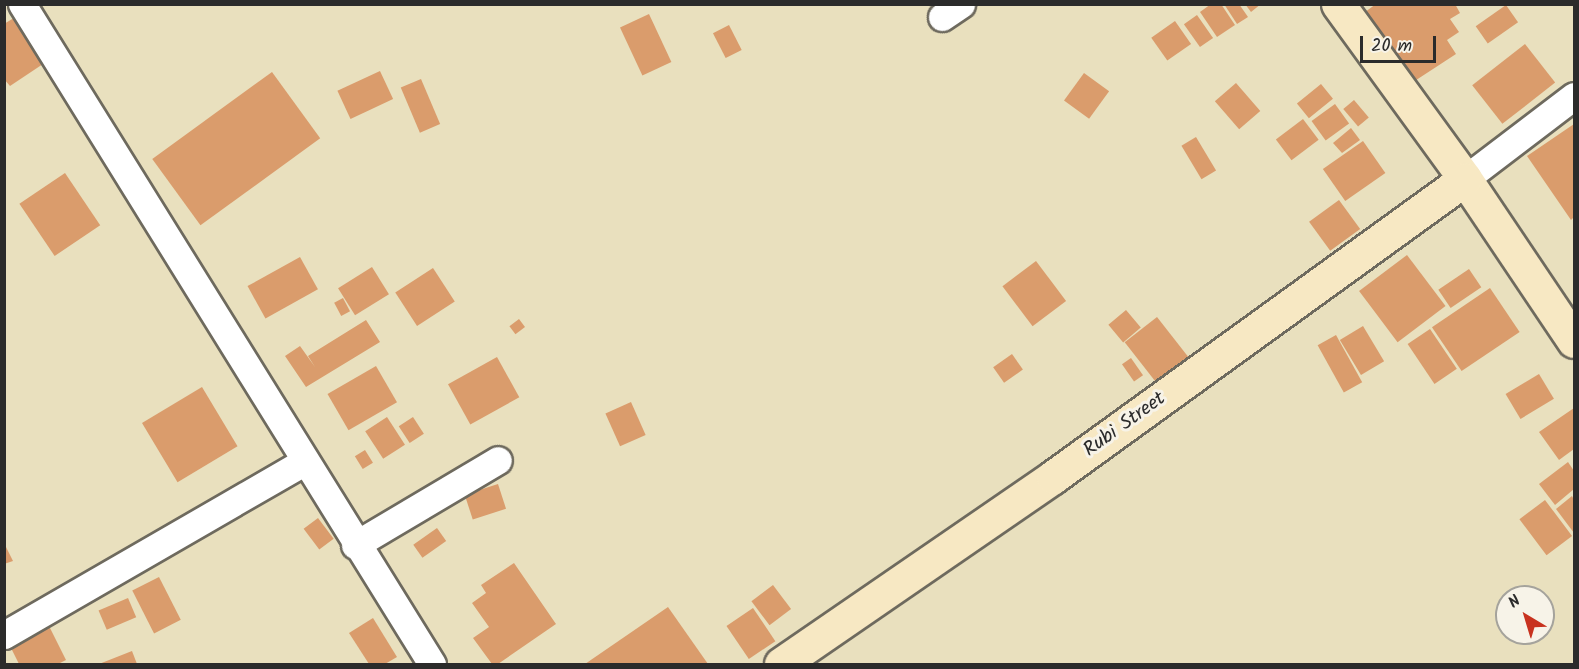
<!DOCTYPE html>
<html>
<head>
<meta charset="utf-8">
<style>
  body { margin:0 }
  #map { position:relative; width:1579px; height:669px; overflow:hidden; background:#e9e0be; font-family:Kalam,sans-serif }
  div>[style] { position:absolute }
  .building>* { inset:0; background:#da9c6c; transform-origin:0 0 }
  .roads { filter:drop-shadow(2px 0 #6e6a5e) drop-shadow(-2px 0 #6e6a5e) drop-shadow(0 2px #6e6a5e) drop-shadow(0 -2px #6e6a5e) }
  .street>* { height:27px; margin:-13.5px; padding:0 13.5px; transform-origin:13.5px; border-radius:13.5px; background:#fff }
  .secondary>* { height:33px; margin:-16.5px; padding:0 16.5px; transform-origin:16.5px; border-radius:16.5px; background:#f7e8c3 }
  span { translate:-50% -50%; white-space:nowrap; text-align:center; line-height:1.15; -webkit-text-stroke:6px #f7f3e8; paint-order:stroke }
  .street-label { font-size:20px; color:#2b2b2b }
  .frame { position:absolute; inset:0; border:6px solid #2b2b2b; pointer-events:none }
  .north { position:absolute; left:1495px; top:585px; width:60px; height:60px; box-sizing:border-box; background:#f7f3e8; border:2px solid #a5a39c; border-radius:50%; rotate:322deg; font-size:16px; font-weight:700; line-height:24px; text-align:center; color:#2b2b2b }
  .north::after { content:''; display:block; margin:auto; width:21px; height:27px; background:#c8321e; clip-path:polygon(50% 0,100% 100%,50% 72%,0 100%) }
  .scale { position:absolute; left:1360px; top:36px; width:76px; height:27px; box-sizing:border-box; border:3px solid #2b2b2b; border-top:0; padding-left:8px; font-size:18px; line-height:21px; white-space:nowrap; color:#2b2b2b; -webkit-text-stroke:4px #f7f3e8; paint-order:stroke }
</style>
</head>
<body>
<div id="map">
  <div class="building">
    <i style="clip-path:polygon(1211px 4px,1221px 4px,1235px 25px,1217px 37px,1200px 12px)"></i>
    <i style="clip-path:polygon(1224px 4px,1239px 4px,1248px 17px,1237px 24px)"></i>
    <i style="clip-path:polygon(1245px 4px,1261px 4px,1251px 12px)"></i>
    <i style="clip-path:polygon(1376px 4px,1455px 4px,1460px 13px,1450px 19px,1459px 32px,1447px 40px,1456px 54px,1407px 86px,1361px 15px)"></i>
    <i style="left:1506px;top:5px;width:21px;height:37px;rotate:55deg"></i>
    <i style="clip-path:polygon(22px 13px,52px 58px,10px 86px,4px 79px,4px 24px)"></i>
    <i style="left:649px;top:14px;width:53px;height:32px;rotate:65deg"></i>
    <i style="left:1197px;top:15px;width:28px;height:16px;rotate:55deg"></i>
    <i style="left:1175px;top:21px;width:28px;height:29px;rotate:55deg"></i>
    <i style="left:729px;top:25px;width:28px;height:18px;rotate:63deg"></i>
    <i style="left:1525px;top:44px;width:49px;height:67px;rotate:52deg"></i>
    <i style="left:380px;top:71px;width:31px;height:47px;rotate:65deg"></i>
    <i style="left:272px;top:72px;width:82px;height:148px;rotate:54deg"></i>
    <i style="left:1084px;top:73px;width:31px;height:34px;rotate:36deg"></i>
    <i style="left:421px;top:79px;width:49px;height:22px;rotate:67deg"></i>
    <i style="left:1236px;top:83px;width:37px;height:28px;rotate:49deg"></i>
    <i style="left:1321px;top:84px;width:19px;height:31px;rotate:51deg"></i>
    <i style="left:1354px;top:100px;width:23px;height:14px;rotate:50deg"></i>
    <i style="left:1335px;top:104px;width:24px;height:29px;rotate:54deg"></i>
    <i style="left:1303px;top:119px;width:26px;height:34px;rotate:53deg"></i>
    <i style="clip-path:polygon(1574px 124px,1574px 217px,1571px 220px,1527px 156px)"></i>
    <i style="clip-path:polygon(1351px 128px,1360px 140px,1342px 153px,1333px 143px)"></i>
    <i style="left:1196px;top:137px;width:39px;height:17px;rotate:59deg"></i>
    <i style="left:1363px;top:141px;width:39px;height:49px;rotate:55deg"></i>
    <i style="left:65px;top:173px;width:63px;height:55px;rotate:56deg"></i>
    <i style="left:1339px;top:200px;width:36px;height:37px;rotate:54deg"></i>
    <i style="left:1407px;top:255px;width:64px;height:60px;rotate:53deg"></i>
    <i style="left:300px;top:257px;width:37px;height:60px;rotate:61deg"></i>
    <i style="left:1036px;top:261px;width:50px;height:42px;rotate:53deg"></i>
    <i style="left:372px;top:267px;width:32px;height:40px;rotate:58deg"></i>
    <i style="left:433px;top:268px;width:40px;height:45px;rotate:57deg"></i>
    <i style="left:1469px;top:269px;width:22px;height:37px;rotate:56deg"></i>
    <i style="left:1490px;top:288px;width:53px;height:70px;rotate:56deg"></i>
    <i style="left:343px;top:298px;width:15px;height:10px;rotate:62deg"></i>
    <i style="left:1126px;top:310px;width:23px;height:23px;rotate:50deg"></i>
    <i style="left:1157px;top:317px;width:55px;height:41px;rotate:52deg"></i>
    <i style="left:519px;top:319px;width:10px;height:12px;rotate:53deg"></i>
    <i style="clip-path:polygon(366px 320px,380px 342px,306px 387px,285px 356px,300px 346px,315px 367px,308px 356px)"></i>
    <i style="left:1363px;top:326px;width:41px;height:27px;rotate:59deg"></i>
    <i style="left:1430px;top:329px;width:48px;height:27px;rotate:56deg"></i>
    <i style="left:1336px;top:335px;width:54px;height:21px;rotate:61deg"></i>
    <i style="left:1012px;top:354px;width:19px;height:23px;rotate:55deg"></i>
    <i style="left:497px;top:357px;width:46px;height:56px;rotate:61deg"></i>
    <i style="left:1131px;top:358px;width:21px;height:11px;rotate:55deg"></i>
    <i style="left:376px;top:366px;width:42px;height:56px;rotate:60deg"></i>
    <i style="left:1539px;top:374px;width:29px;height:39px;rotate:59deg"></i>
    <i style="left:202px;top:387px;width:69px;height:70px;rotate:59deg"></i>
    <i style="left:631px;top:402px;width:36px;height:28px;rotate:66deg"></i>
    <i style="clip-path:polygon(1574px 408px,1574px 449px,1559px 460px,1539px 432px)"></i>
    <i style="left:387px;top:417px;width:33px;height:26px;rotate:57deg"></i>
    <i style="left:413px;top:417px;width:20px;height:17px;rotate:57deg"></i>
    <i style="left:365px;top:450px;width:15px;height:12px;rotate:58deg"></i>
    <i style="clip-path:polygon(1568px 462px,1574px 471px,1574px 489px,1555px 505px,1539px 484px)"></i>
    <i style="left:498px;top:484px;width:26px;height:35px;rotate:72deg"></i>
    <i style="clip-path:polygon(1572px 496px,1574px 500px,1574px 533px,1556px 509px)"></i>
    <i style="left:1545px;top:500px;width:45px;height:32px;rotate:53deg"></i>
    <i style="left:318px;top:518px;width:26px;height:18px;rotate:53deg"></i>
    <i style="left:437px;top:528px;width:16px;height:29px;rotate:55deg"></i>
    <i style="clip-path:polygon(4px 543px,13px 561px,4px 564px)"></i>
    <i style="clip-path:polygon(514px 563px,556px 624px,498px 664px,492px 664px,473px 638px,489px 627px,472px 603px,486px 593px,481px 585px)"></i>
    <i style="left:159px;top:577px;width:48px;height:30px;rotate:63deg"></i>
    <i style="left:773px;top:585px;width:30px;height:27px;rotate:53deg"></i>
    <i style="left:128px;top:598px;width:21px;height:32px;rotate:67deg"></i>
    <i style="clip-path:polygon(668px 607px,708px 664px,585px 664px)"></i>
    <i style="left:753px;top:608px;width:40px;height:32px;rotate:56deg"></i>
    <i style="clip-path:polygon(373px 618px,397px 657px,385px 664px,369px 664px,349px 633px)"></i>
    <i style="clip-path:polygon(46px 620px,66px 660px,58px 664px,19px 664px,7px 640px)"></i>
    <i style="clip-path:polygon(132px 651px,137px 664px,99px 664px)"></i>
  </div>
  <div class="roads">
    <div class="street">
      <i style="left:22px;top:4px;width:777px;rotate:58.15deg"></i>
      <i style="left:942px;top:17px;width:23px;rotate:-34deg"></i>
      <i style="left:1465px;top:179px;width:137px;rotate:-37.3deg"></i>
      <i style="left:355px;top:545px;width:166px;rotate:-30.7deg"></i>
      <i style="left:4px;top:635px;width:346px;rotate:-30deg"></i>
    </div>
    <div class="secondary">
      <i style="left:1338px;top:4px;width:216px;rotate:54deg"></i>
      <i style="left:1465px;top:179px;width:195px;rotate:56.1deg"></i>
      <i style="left:781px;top:664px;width:330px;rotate:-34.5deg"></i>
      <i style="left:1053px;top:477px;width:508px;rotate:-35.88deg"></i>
    </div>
  </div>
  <div class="street-label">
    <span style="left:1125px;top:425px;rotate:-36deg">Rubi Street</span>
  </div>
  <div class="frame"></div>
  <div class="north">N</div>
  <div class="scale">20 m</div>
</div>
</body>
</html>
